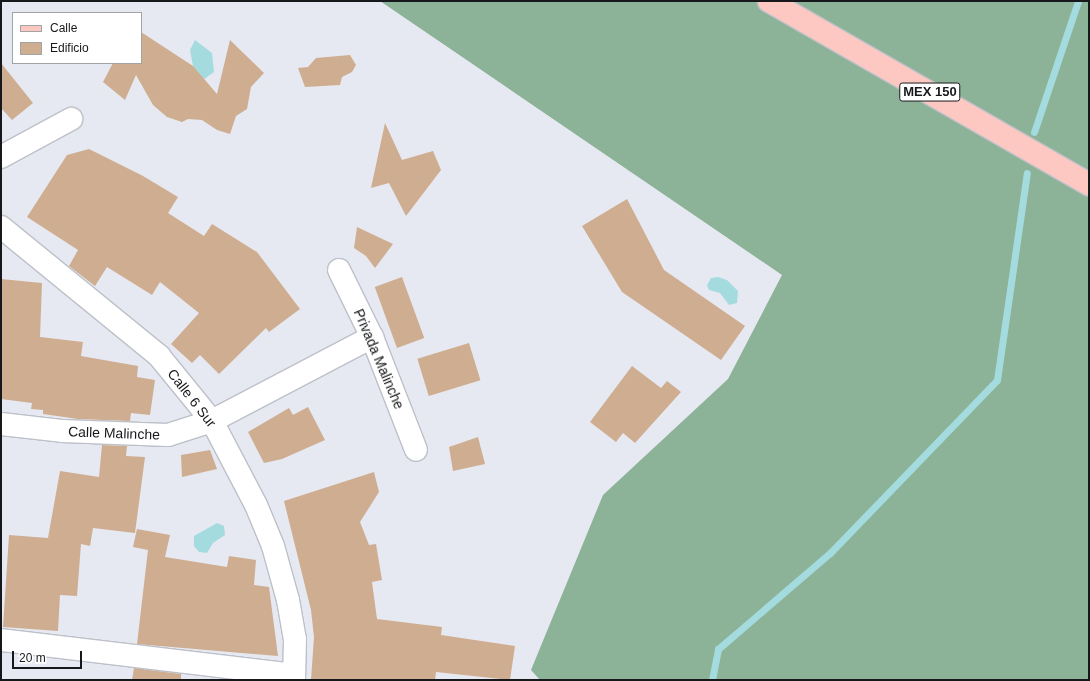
<!DOCTYPE html>
<html>
<head>
<meta charset="utf-8">
<style>
  body { margin:0 }
  #map { position:relative; width:1090px; height:681px; overflow:hidden; background:#e6e9f1; font-family:Helvetica,sans-serif }
  div>[style] { position:absolute }
  .forest>* { inset:0; background:#8cb297 }
  .water>* { inset:0; background:#a4dbdf }
  .stream>* { height:7px; margin:-3.5px; padding:0 3.5px; transform-origin:3.5px; border-radius:3.5px; background:#a4dbdf }
  .building>* { inset:0; background:#cfad90; transform-origin:0 0 }
  .roads { filter:drop-shadow(1px 0 #bdc0c8) drop-shadow(-1px 0 #bdc0c8) drop-shadow(0 1px #bdc0c8) drop-shadow(0 -1px #bdc0c8) }
  .minor>* { height:22px; margin:-11px; padding:0 11px; transform-origin:11px; border-radius:11px; background:#fff }
  .major>* { height:22px; margin:-11px; padding:0 11px; transform-origin:11px; border-radius:11px; background:#fdc8c2 }
  span { translate:-50% -50%; white-space:nowrap; text-align:center; line-height:1.15; -webkit-text-stroke:4px #fff; paint-order:stroke }
  .shield-label span { padding:1px 3px; background:#fff; border:1px solid; border-radius:3px; -webkit-text-stroke-width:0 }
  .shield-label { font-size:13px; color:#17181b; font-weight:700 }
  .street-label { font-size:14px; color:#17181b }
  .frame { position:absolute; inset:0; border:2px solid #17181b; pointer-events:none }
  .legend { position:absolute; left:12px; top:12px; width:130px; height:52px; box-sizing:border-box; background:#fff; border:1px solid #a2a3a4; margin:0; padding:5px 7px; list-style:none; font-size:12px; color:#17181b }
  .legend li { display:flex; align-items:center; gap:8px; height:20px }
  .legend b { width:20px; border:1px solid #a2a3a4 }
  .scale { position:absolute; left:12px; top:651px; width:70px; height:18px; box-sizing:border-box; border:2px solid #17181b; border-top:0; padding-left:5px; font-size:12px; line-height:14px; white-space:nowrap; color:#17181b; -webkit-text-stroke:3px #fff; paint-order:stroke }
</style>
</head>
<body>
<div id="map">
  <div class="forest">
    <i style="clip-path:polygon(380px 1px,1089px 1px,1089px 680px,540px 680px,531px 670px,603px 495px,728px 379px,782px 275px)"></i>
  </div>
  <div class="water">
    <i style="clip-path:polygon(195px 40px,212px 53px,214px 72px,203px 80px,193px 66px,190px 50px)"></i>
    <i style="clip-path:polygon(718px 277px,727px 280px,738px 291px,737px 303px,729px 305px,720px 293px,709px 290px,707px 285px,711px 278px)"></i>
    <i style="clip-path:polygon(217px 523px,224px 526px,225px 535px,213px 543px,207px 553px,199px 552px,194px 546px,194px 536px)"></i>
  </div>
  <div class="stream">
    <i style="left:1034px;top:132px;width:138px;rotate:-71.4deg"></i>
    <i style="left:712px;top:680px;width:32px;rotate:-79deg"></i>
    <i style="left:718px;top:649px;width:148px;rotate:-40.6deg"></i>
    <i style="left:830px;top:553px;width:240px;rotate:-46deg"></i>
    <i style="left:997px;top:380px;width:209px;rotate:-81.8deg"></i>
  </div>
  <div class="building">
    <i style="clip-path:polygon(141px 32px,193px 66px,217px 94px,230px 40px,264px 73px,251px 87px,247px 109px,236px 116px,230px 134px,217px 130px,202px 120px,188px 119px,182px 122px,167px 117px,153px 105px,136px 75px,125px 100px,103px 82px,113px 63px,141px 63px)"></i>
    <i style="clip-path:polygon(350px 55px,356px 65px,352px 72px,342px 77px,340px 85px,305px 87px,298px 68px,308px 67px,316px 58px)"></i>
    <i style="clip-path:polygon(1px 63px,33px 103px,12px 120px,1px 108px)"></i>
    <i style="clip-path:polygon(385px 123px,402px 160px,433px 151px,441px 170px,406px 216px,389px 183px,371px 188px)"></i>
    <i style="clip-path:polygon(89px 149px,143px 176px,178px 197px,168px 213px,204px 236px,212px 224px,257px 252px,300px 309px,269px 332px,266px 328px,219px 374px,200px 355px,192px 363px,171px 344px,199px 313px,160px 282px,152px 295px,107px 267px,95px 286px,69px 266px,78px 250px,27px 217px,67px 155px)"></i>
    <i style="clip-path:polygon(627px 199px,664px 270px,745px 326px,721px 360px,622px 292px,582px 226px)"></i>
    <i style="clip-path:polygon(357px 227px,393px 244px,375px 268px,366px 256px,354px 248px)"></i>
    <i style="left:402px;top:277px;width:65px;height:29px;rotate:70deg"></i>
    <i style="clip-path:polygon(1px 279px,42px 283px,40px 337px,83px 342px,81px 356px,138px 366px,137px 377px,155px 380px,150px 415px,131px 413px,130px 421px,78px 419px,43px 414px,43px 410px,31px 409px,32px 403px,1px 399px)"></i>
    <i style="left:469px;top:343px;width:39px;height:54px;rotate:73deg"></i>
    <i style="clip-path:polygon(632px 366px,661px 388px,667px 381px,681px 392px,635px 443px,623px 433px,616px 442px,590px 422px)"></i>
    <i style="clip-path:polygon(308px 407px,325px 440px,282px 459px,264px 463px,248px 432px,289px 408px,293px 415px)"></i>
    <i style="clip-path:polygon(478px 437px,485px 464px,453px 471px,449px 447px)"></i>
    <i style="clip-path:polygon(102px 445px,127px 446px,126px 456px,145px 457px,135px 533px,93px 528px,90px 546px,81px 544px,77px 596px,60px 595px,58px 631px,3px 627px,9px 535px,48px 538px,60px 471px,99px 477px)"></i>
    <i style="clip-path:polygon(210px 450px,217px 469px,182px 477px,181px 455px)"></i>
    <i style="clip-path:polygon(374px 472px,379px 492px,360px 522px,369px 545px,376px 544px,382px 580px,372px 582px,377px 619px,442px 627px,441px 635px,515px 646px,510px 680px,436px 672px,435px 680px,311px 680px,314px 637px,311px 610px,284px 501px)"></i>
    <i style="clip-path:polygon(137px 529px,170px 535px,165px 557px,227px 567px,229px 556px,256px 560px,254px 585px,269px 587px,278px 656px,137px 644px,148px 550px,133px 547px)"></i>
    <i style="clip-path:polygon(134px 668px,181px 674px,181px 680px,132px 680px)"></i>
  </div>
  <div class="roads">
    <div class="minor">
      <i style="left:1px;top:157px;width:80px;rotate:-28.5deg"></i>
      <i style="left:1px;top:227px;width:204px;rotate:39.2deg"></i>
      <i style="left:159px;top:356px;width:84px;rotate:50.8deg"></i>
      <i style="left:212px;top:421px;width:95px;rotate:62.4deg"></i>
      <i style="left:256px;top:505px;width:44px;rotate:67.5deg"></i>
      <i style="left:273px;top:546px;width:56px;rotate:74.5deg"></i>
      <i style="left:288px;top:600px;width:40px;rotate:80deg"></i>
      <i style="left:295px;top:639px;width:41px;rotate:91.4deg"></i>
      <i style="left:339px;top:270px;width:75px;rotate:63.8deg"></i>
      <i style="left:372px;top:337px;width:121px;rotate:68.7deg"></i>
      <i style="left:1px;top:424px;width:61px;rotate:6.5deg"></i>
      <i style="left:62px;top:431px;width:106px;rotate:2.2deg"></i>
      <i style="left:168px;top:435px;width:46px;rotate:-17.7deg"></i>
      <i style="left:212px;top:421px;width:181px;rotate:-27.7deg"></i>
      <i style="left:1px;top:640px;width:295px;rotate:6.8deg"></i>
    </div>
    <div class="major">
      <i style="left:769px;top:1px;width:369px;rotate:29.8deg"></i>
    </div>
  </div>
  <div class="shield-label">
    <span style="left:930px;top:92px">MEX 150</span>
  </div>
  <div class="street-label">
    <span style="left:379px;top:359px;rotate:67deg">Privada Malinche</span>
    <span style="left:192px;top:398px;rotate:52deg">Calle 6 Sur</span>
    <span style="left:114px;top:433px;rotate:2deg">Calle Malinche</span>
  </div>
  <div class="frame"></div>
  <ul class="legend">
  <li><b style="height:5px;background:#fdc8c2"></b>Calle</li>
  <li><b style="height:11px;background:#cfad90"></b>Edificio</li>
  </ul>
  <div class="scale">20 m</div>
</div>
</body>
</html>
